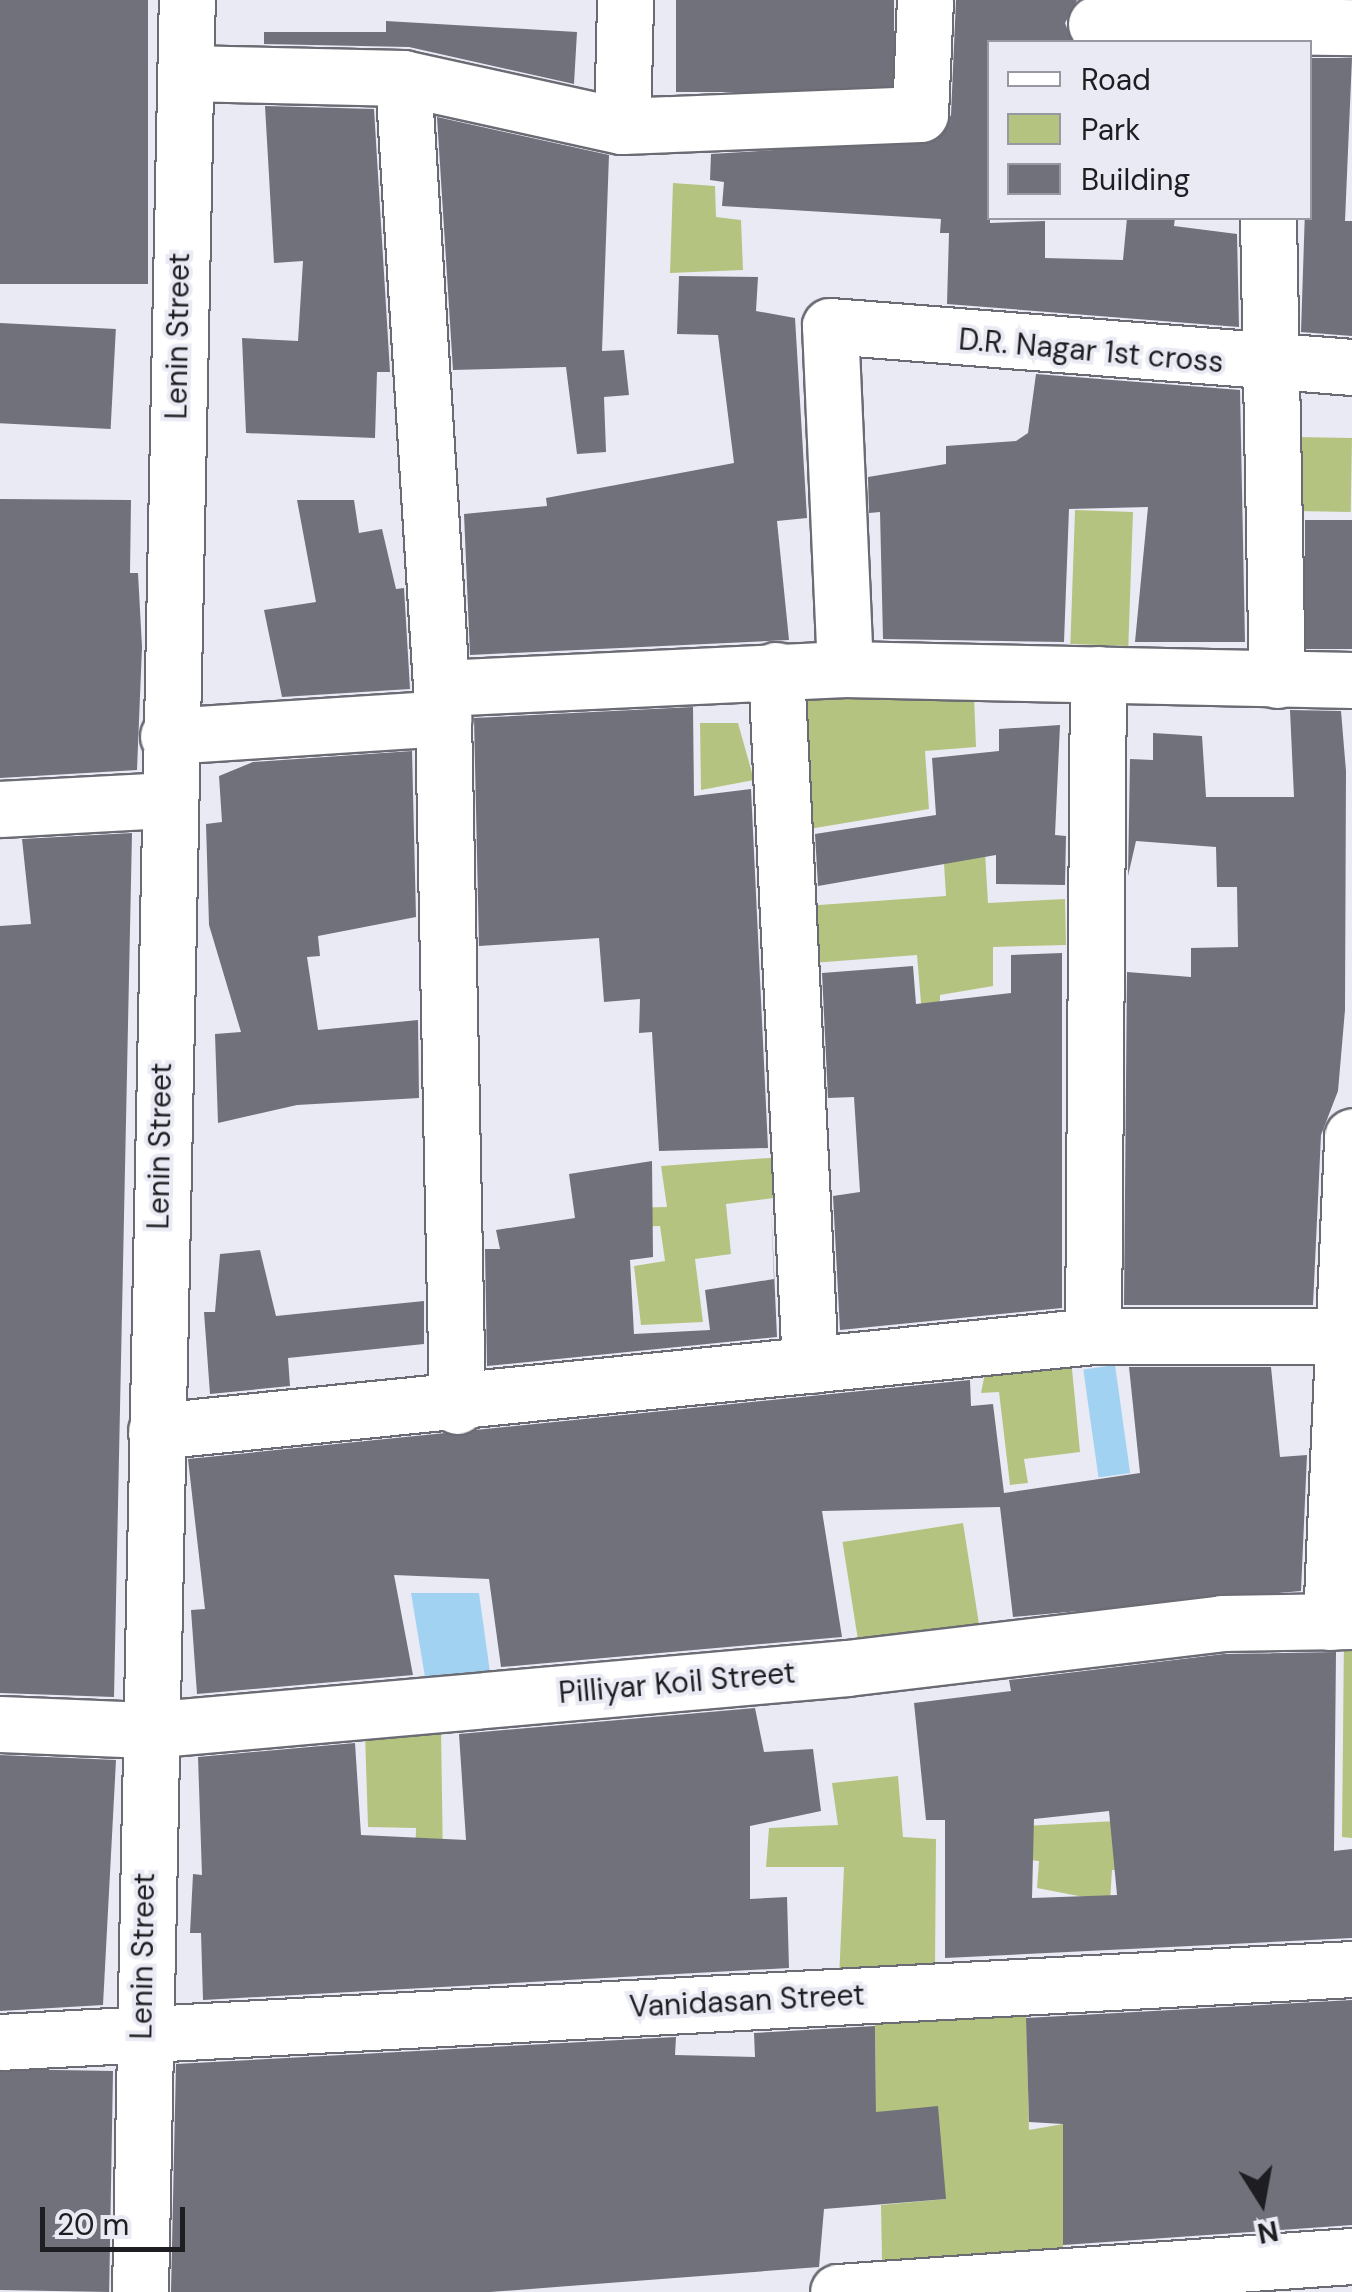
<!DOCTYPE html>
<html>
<head>
<meta charset="utf-8">
<style>
  body { margin:0 }
  #map { position:relative; width:1352px; height:2292px; overflow:hidden; background:#eaeaf4; font-family:"DM Sans",sans-serif }
  div>[style] { position:absolute }
  .green>* { inset:0; background:#b4c480; transform-origin:0 0 }
  .water>* { inset:0; background:#a2d2f2; transform-origin:0 0 }
  .building>* { inset:0; background:#71717b; transform-origin:0 0 }
  .roads { filter:drop-shadow(2px 0 #6b6b74) drop-shadow(-2px 0 #6b6b74) drop-shadow(0 2px #6b6b74) drop-shadow(0 -2px #6b6b74) }
  .minor>* { height:55px; margin:-27.5px; padding:0 27.5px; transform-origin:27.5px; border-radius:27.5px; background:#fff }
  span { translate:-50% -50%; white-space:nowrap; text-align:center; line-height:1.15; -webkit-text-stroke:8px #eaeaf4; paint-order:stroke }
  .street-label { font-size:30px; color:#1e1e22 }
  .legend { position:absolute; left:987px; top:40px; width:325px; height:180px; box-sizing:border-box; background:#eaeaf4; border:2px solid #9898a0; margin:0; padding:12px 18px; list-style:none; font-size:30px; color:#1e1e22 }
  .legend li { display:flex; align-items:center; gap:20px; height:50px }
  .legend b { width:50px; border:2px solid #9898a0 }
  .north { position:absolute; left:1212px; top:2152px; width:100px; height:100px; -webkit-text-stroke:8px #eaeaf4; paint-order:stroke; rotate:169deg; font-size:28px; font-weight:700; line-height:40px; text-align:center; color:#1e1e22 }
  .north::after { content:''; display:block; margin:auto; width:35px; height:45px; background:#1e1e22; clip-path:polygon(50% 0,100% 100%,50% 72%,0 100%) }
  .scale { position:absolute; left:40px; top:2207px; width:145px; height:45px; box-sizing:border-box; border:5px solid #1e1e22; border-top:0; padding-left:12px; font-size:30px; line-height:35px; white-space:nowrap; color:#1e1e22; -webkit-text-stroke:8px #eaeaf4; paint-order:stroke }
</style>
</head>
<body>
<div id="map">
  <div class="green">
    <i style="clip-path:polygon(673px 183px,715px 186px,716px 217px,741px 220px,743px 270px,670px 273px)"></i>
    <i style="left:1297px;top:437px;width:55px;height:74px;rotate:1deg"></i>
    <i style="left:1133px;top:512px;width:134px;height:58px;rotate:92deg"></i>
    <i style="clip-path:polygon(786px 678px,974px 696px,976px 747px,925px 751px,929px 809px,791px 832px)"></i>
    <i style="clip-path:polygon(700px 723px,738px 723px,754px 780px,701px 790px)"></i>
    <i style="clip-path:polygon(941px 816px,984px 835px,988px 903px,1065px 899px,1066px 945px,993px 947px,993px 986px,940px 995px,940px 1016px,922px 1015px,917px 955px,812px 963px,805px 906px,946px 896px)"></i>
    <i style="clip-path:polygon(781px 1157px,782px 1197px,726px 1204px,731px 1254px,695px 1259px,703px 1322px,641px 1325px,634px 1266px,665px 1261px,660px 1226px,623px 1227px,622px 1208px,667px 1207px,661px 1166px)"></i>
    <i style="clip-path:polygon(1070px 1348px,1080px 1452px,1024px 1459px,1028px 1483px,1010px 1485px,999px 1392px,981px 1393px,989px 1353px)"></i>
    <i style="left:963px;top:1523px;width:118px;height:122px;rotate:81deg"></i>
    <i style="clip-path:polygon(1344px 1635px,1352px 1635px,1352px 1838px,1342px 1837px)"></i>
    <i style="clip-path:polygon(441px 1726px,443px 1864px,415px 1864px,416px 1828px,368px 1827px,365px 1733px)"></i>
    <i style="clip-path:polygon(898px 1776px,903px 1837px,936px 1839px,935px 1970px,839px 1979px,844px 1867px,766px 1867px,769px 1828px,838px 1825px,832px 1783px)"></i>
    <i style="clip-path:polygon(1134px 1820px,1130px 1870px,1112px 1870px,1110px 1902px,1037px 1888px,1039px 1861px,1008px 1858px,1009px 1827px)"></i>
    <i style="clip-path:polygon(1026px 2001px,1029px 2130px,1063px 2124px,1063px 2253px,882px 2261px,881px 2205px,946px 2199px,876px 2112px,875px 2021px)"></i>
  </div>
  <div class="water">
    <i style="left:1115px;top:1365px;width:109px;height:32px;rotate:82deg"></i>
    <i style="clip-path:polygon(411px 1593px,479px 1593px,493px 1694px,429px 1701px)"></i>
  </div>
  <div class="building">
    <i style="left:0;top:0;width:148px;height:284px"></i>
    <i style="left:676px;top:0;width:218px;height:92px"></i>
    <i style="clip-path:polygon(956px 0,1077px 0,1065px 23px,1072px 42px,990px 42px,990px 223px,1045px 221px,1045px 258px,1123px 260px,1127px 218px,1175px 218px,1174px 226px,1237px 234px,1239px 327px,947px 304px,949px 233px,940px 233px,941px 219px,722px 206px,724px 182px,710px 180px,711px 154px,937px 140px,951px 115px)"></i>
    <i style="clip-path:polygon(386px 21px,577px 32px,574px 84px,409px 47px,264px 44px,264px 32px,386px 32px)"></i>
    <i style="clip-path:polygon(1310px 58px,1352px 58px,1345px 221px,1352px 221px,1352px 336px,1301px 332px)"></i>
    <i style="clip-path:polygon(265px 106px,374px 109px,390px 372px,377px 372px,375px 438px,246px 433px,242px 338px,298px 341px,303px 261px,274px 263px)"></i>
    <i style="clip-path:polygon(437px 117px,609px 155px,602px 351px,624px 350px,629px 395px,604px 397px,606px 452px,577px 454px,566px 367px,453px 370px)"></i>
    <i style="clip-path:polygon(679px 276px,758px 277px,756px 311px,795px 318px,807px 518px,777px 521px,789px 640px,470px 655px,464px 514px,547px 506px,546px 498px,734px 463px,718px 335px,677px 334px)"></i>
    <i style="left:0;top:323px;width:116px;height:100px;rotate:3deg"></i>
    <i style="clip-path:polygon(1036px 374px,1240px 390px,1245px 642px,1135px 642px,1148px 507px,1069px 509px,1064px 642px,883px 639px,880px 512px,869px 513px,868px 477px,946px 464px,946px 446px,1016px 441px,1028px 433px)"></i>
    <i style="clip-path:polygon(0 499px,131px 500px,130px 573px,138px 573px,142px 647px,137px 770px,0 778px)"></i>
    <i style="clip-path:polygon(297px 500px,354px 500px,359px 533px,382px 529px,396px 589px,404px 588px,410px 689px,282px 697px,264px 610px,316px 602px)"></i>
    <i style="left:1352px;top:520px;width:129px;height:47px;rotate:90deg"></i>
    <i style="clip-path:polygon(693px 707px,694px 796px,751px 789px,768px 1148px,659px 1151px,652px 1032px,639px 1033px,640px 999px,604px 1002px,599px 938px,479px 946px,474px 718px)"></i>
    <i style="clip-path:polygon(1290px 710px,1341px 711px,1346px 771px,1345px 1010px,1338px 1091px,1321px 1135px,1313px 1305px,1124px 1305px,1127px 972px,1191px 977px,1191px 948px,1238px 947px,1237px 887px,1217px 887px,1216px 847px,1136px 841px,1128px 876px,1130px 759px,1153px 760px,1153px 733px,1202px 736px,1206px 797px,1294px 797px)"></i>
    <i style="clip-path:polygon(1060px 725px,1055px 835px,1066px 836px,1065px 885px,996px 884px,996px 855px,818px 886px,815px 834px,936px 815px,932px 758px,999px 751px,999px 729px)"></i>
    <i style="clip-path:polygon(412px 751px,416px 917px,318px 936px,320px 956px,307px 957px,318px 1030px,418px 1020px,419px 1098px,297px 1105px,218px 1123px,215px 1034px,241px 1032px,209px 925px,206px 824px,222px 822px,219px 776px,253px 762px)"></i>
    <i style="clip-path:polygon(132px 833px,114px 1697px,0 1693px,0 926px,31px 924px,22px 839px)"></i>
    <i style="clip-path:polygon(1062px 953px,1062px 1308px,840px 1330px,833px 1196px,860px 1192px,854px 1097px,828px 1098px,822px 973px,913px 966px,916px 1004px,1011px 993px,1011px 955px)"></i>
    <i style="clip-path:polygon(652px 1161px,653px 1257px,630px 1260px,634px 1334px,710px 1330px,705px 1290px,774px 1279px,771px 1204px,777px 1337px,487px 1366px,485px 1249px,500px 1249px,496px 1230px,575px 1218px,569px 1174px)"></i>
    <i style="clip-path:polygon(260px 1250px,276px 1316px,424px 1301px,424px 1344px,288px 1358px,290px 1386px,210px 1394px,204px 1312px,215px 1312px,220px 1254px)"></i>
    <i style="clip-path:polygon(1129px 1367px,1271px 1367px,1280px 1457px,1307px 1455px,1301px 1591px,1013px 1617px,1000px 1507px,822px 1511px,842px 1637px,501px 1667px,489px 1579px,394px 1575px,413px 1675px,197px 1694px,191px 1610px,205px 1609px,188px 1459px,970px 1380px,971px 1406px,993px 1404px,1004px 1493px,1140px 1473px)"></i>
    <i style="clip-path:polygon(evenodd,1336px 1652px,1334px 1851px,1352px 1849px,1352px 1938px,945px 1958px,945px 1820px,926px 1820px,914px 1703px,1011px 1691px,1009px 1680px,1224px 1654px,1336px 1652px,1109px 1811px,1117px 1895px,1032px 1898px,1034px 1819px,1109px 1811px)"></i>
    <i style="clip-path:polygon(755px 1708px,764px 1752px,813px 1749px,821px 1811px,750px 1826px,750px 1899px,787px 1897px,789px 1968px,203px 2000px,201px 1933px,190px 1933px,193px 1874px,202px 1875px,198px 1757px,355px 1743px,361px 1835px,466px 1840px,459px 1734px)"></i>
    <i style="clip-path:polygon(0 1755px,116px 1760px,103px 2005px,0 2011px)"></i>
    <i style="clip-path:polygon(1352px 2000px,1352px 2225px,1063px 2245px,1063px 2124px,1029px 2122px,1026px 2018px)"></i>
    <i style="clip-path:polygon(875px 2026px,876px 2112px,938px 2106px,946px 2199px,824px 2209px,819px 2267px,490px 2292px,171px 2292px,176px 2064px,676px 2037px,675px 2055px,755px 2057px,754px 2033px)"></i>
    <i style="left:113px;top:2071px;width:221px;height:113px;rotate:91deg"></i>
  </div>
  <div class="roads">
    <div class="minor">
      <i style="left:1096px;top:24px;width:256px;rotate:0.7deg"></i>
      <i style="left:185px;top:73px;width:218px;rotate:1.3deg"></i>
      <i style="left:403px;top:78px;width:224px;rotate:12.4deg"></i>
      <i style="left:622px;top:126px;width:298px;rotate:-2.3deg"></i>
      <i style="left:920px;top:114px;width:114px;rotate:-87.5deg"></i>
      <i style="left:403px;top:78px;width:641px;rotate:86.42deg"></i>
      <i style="left:443px;top:718px;width:688px;rotate:88.83deg"></i>
      <i style="left:622px;top:126px;width:126px;rotate:-88.6deg"></i>
      <i style="left:1268px;top:218px;width:462px;rotate:88.9deg"></i>
      <i style="left:845px;top:669px;width:343px;rotate:-92.5deg"></i>
      <i style="left:830px;top:326px;width:524px;rotate:4.49deg"></i>
      <i style="left:776px;top:670px;width:696px;rotate:87.2deg"></i>
      <i style="left:441px;top:688px;width:404px;rotate:-2.7deg"></i>
      <i style="left:845px;top:669px;width:507px;rotate:1.24deg"></i>
      <i style="left:168px;top:736px;width:276px;rotate:-3.7deg"></i>
      <i style="left:0;top:809px;width:165px;rotate:-3.1deg"></i>
      <i style="left:1093px;top:1336px;width:662px;rotate:-89.57deg"></i>
      <i style="left:156px;top:1431px;width:942px;rotate:-5.79deg"></i>
      <i style="left:1093px;top:1336px;width:247px"></i>
      <i style="left:1331px;top:1622px;width:486px;rotate:-87.5deg"></i>
      <i style="left:0;top:1724px;width:147px;rotate:2.3deg"></i>
      <i style="left:147px;top:1730px;width:703px;rotate:-5.06deg"></i>
      <i style="left:847px;top:1668px;width:378px;rotate:-6.8deg"></i>
      <i style="left:1222px;top:1623px;width:130px;rotate:-0.9deg"></i>
      <i style="left:0;top:2042px;width:1354px;rotate:-3.09deg"></i>
      <i style="left:140px;top:2292px;width:2292px;rotate:-88.83deg"></i>
      <i style="left:838px;top:2292px;width:515px;rotate:-4.01deg"></i>
    </div>
  </div>
  <div class="street-label">
    <span style="left:178px;top:336px;rotate:-89deg">Lenin Street</span>
    <span style="left:1091px;top:351px;rotate:5deg">D.R. Nagar 1st cross</span>
    <span style="left:160px;top:1146px;rotate:-89deg">Lenin Street</span>
    <span style="left:677px;top:1683px;rotate:-5deg">Pilliyar Koil Street</span>
    <span style="left:143px;top:1956px;rotate:-89deg">Lenin Street</span>
    <span style="left:747px;top:2001px;rotate:-3deg">Vanidasan Street</span>
  </div>
  <ul class="legend">
  <li><b style="height:12px;background:#fff"></b>Road</li>
  <li><b style="height:28px;background:#b4c480"></b>Park</li>
  <li><b style="height:28px;background:#71717b"></b>Building</li>
  </ul>
  <div class="north">N</div>
  <div class="scale">20 m</div>
</div>
</body>
</html>
